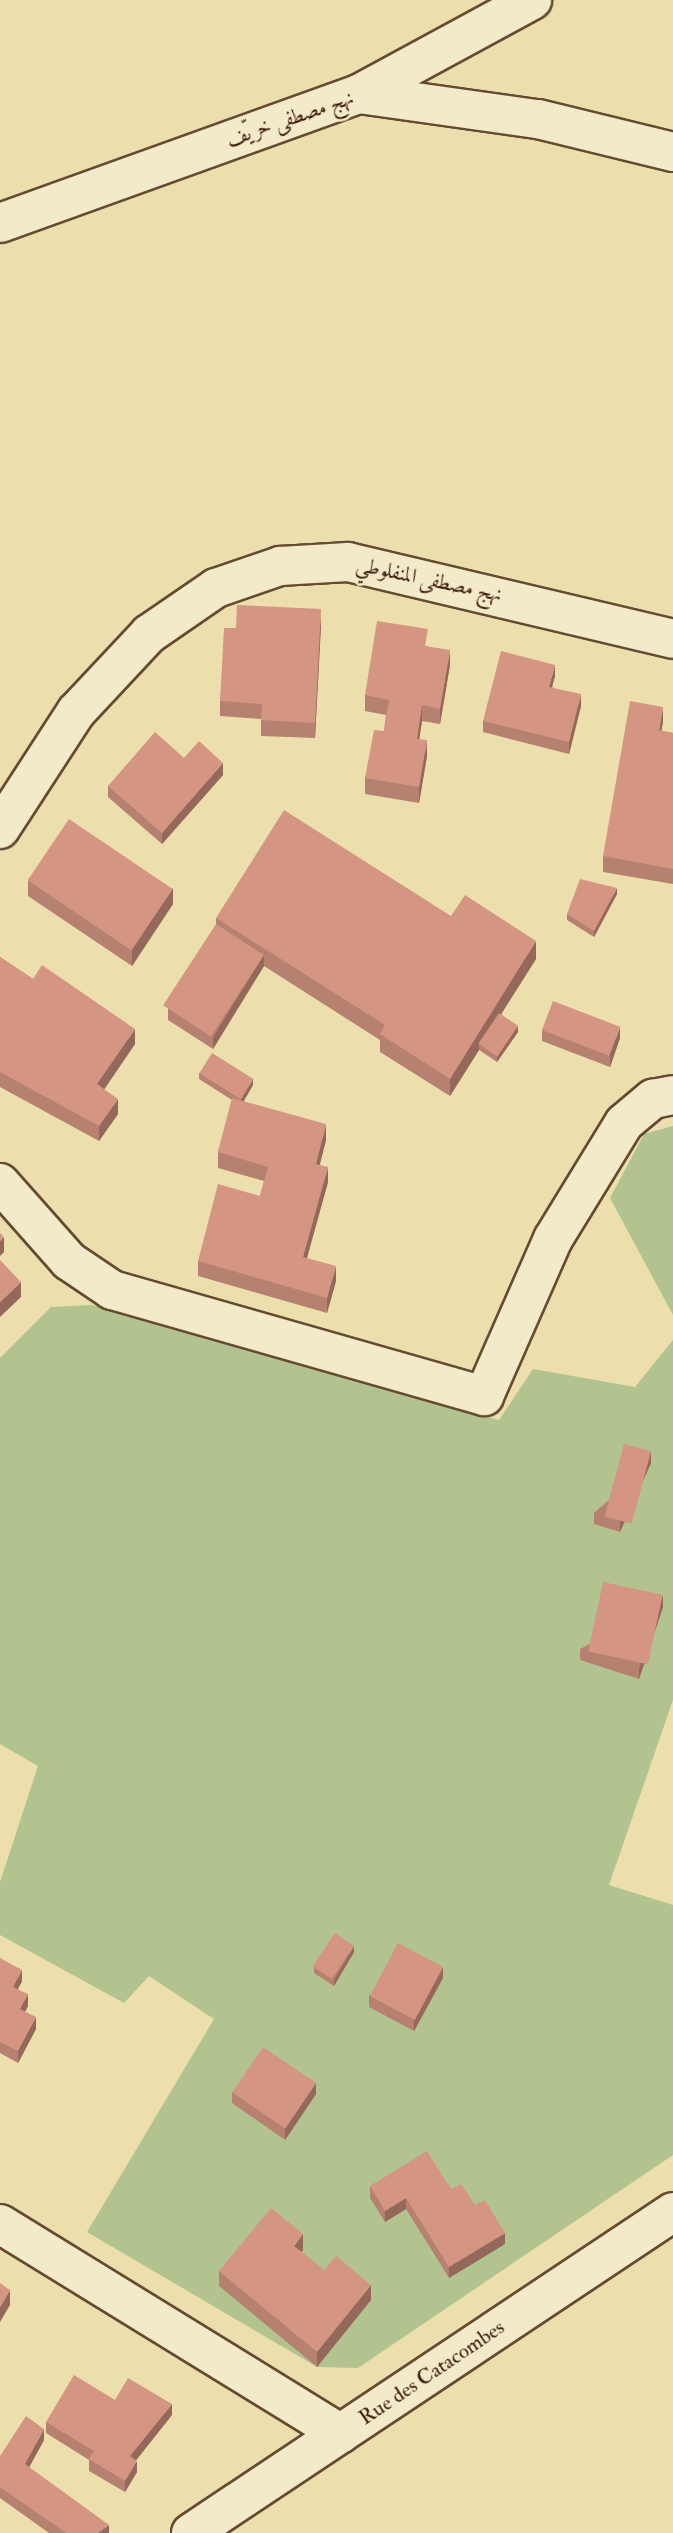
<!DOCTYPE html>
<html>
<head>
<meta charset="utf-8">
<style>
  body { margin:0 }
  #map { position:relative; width:673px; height:2533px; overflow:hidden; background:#eddfad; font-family:"IM FELL Double Pica",Amiri,serif }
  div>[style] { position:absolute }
  .green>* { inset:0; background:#b2c38f }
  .roads { filter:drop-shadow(2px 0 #664a31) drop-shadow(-2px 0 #664a31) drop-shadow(0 2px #664a31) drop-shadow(0 -2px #664a31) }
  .street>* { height:38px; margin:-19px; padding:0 19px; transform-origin:19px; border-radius:19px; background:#f3eaca }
  .secondary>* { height:38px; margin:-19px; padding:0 19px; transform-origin:19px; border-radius:19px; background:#f3eaca }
  .wall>* { inset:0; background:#b68170 }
  .shaded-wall>* { inset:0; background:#94695b }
  .building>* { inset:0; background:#d49682; transform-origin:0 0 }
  span { translate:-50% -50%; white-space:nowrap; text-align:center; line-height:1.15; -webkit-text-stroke:5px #f3eaca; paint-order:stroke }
  .street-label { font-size:21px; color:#391808 }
</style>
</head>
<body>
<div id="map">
  <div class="green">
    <i style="clip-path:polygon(673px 1126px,673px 1315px,610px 1198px,644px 1134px)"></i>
    <i style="clip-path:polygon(92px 1305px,499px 1420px,533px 1369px,635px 1387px,673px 1340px,673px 1700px,609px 1885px,673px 1905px,673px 2155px,358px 2368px,317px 2367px,87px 2232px,214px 2019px,149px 1976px,124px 2003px,0 1935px,0 1882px,38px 1766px,0 1744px,0 1358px,51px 1307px)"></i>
  </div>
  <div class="roads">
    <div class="street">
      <i style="left:359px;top:94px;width:197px;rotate:-28.5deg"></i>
      <i style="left:0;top:223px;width:381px;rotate:-19.8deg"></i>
      <i style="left:359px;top:94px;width:181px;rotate:8deg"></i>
      <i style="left:538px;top:119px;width:139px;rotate:13.7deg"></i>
      <i style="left:0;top:829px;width:140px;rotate:-57deg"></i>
      <i style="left:76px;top:712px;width:107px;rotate:-46.9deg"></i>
      <i style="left:149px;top:634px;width:81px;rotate:-34.5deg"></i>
      <i style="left:216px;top:588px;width:68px;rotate:-19deg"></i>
      <i style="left:280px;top:566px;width:68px;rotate:-3.4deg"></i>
      <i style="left:348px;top:562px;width:334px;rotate:13.3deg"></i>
      <i style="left:0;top:1183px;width:104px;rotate:48.5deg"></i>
      <i style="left:69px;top:1261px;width:52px;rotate:34deg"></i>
      <i style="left:112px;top:1290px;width:387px;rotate:15.9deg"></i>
      <i style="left:484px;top:1396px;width:171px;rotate:-66.3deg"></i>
      <i style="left:553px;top:1239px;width:136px;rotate:-58.5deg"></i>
      <i style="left:624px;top:1123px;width:38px;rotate:-40deg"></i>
      <i style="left:653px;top:1099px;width:20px;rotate:-11deg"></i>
      <i style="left:0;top:2224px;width:400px;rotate:31.6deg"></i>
    </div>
    <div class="secondary">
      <i style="left:191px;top:2533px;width:579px;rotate:-33.66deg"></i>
    </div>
  </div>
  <div class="wall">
    <i style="clip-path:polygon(321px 625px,315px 738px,261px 736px,261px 719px,220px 716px,220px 701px,236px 628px)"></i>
    <i style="clip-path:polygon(427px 646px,450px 665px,440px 724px,422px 721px,419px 739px,427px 756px,419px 803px,365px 794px,365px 778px,384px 731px,386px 715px,365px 711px,365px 695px)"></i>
    <i style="clip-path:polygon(555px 676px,552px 687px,581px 706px,569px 754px,483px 732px,483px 721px)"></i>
    <i style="clip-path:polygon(663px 722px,661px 731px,673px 733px,673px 884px,603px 872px,603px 856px)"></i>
    <i style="clip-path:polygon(184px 758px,223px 775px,162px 844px,108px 797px,108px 786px)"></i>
    <i style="clip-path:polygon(28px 881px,173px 904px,132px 966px,28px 896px)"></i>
    <i style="clip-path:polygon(617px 894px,594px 937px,567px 920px,567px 914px)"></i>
    <i style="clip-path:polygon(451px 916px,536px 959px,501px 1014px,518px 1032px,497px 1062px,479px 1050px,450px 1096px,380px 1052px,380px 1040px,264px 966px,213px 1049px,168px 1020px,168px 1008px,216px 924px,216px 918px)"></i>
    <i style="clip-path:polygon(0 957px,33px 979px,135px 1044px,104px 1089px,118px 1114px,99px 1141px,0 1087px)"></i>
    <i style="clip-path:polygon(542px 1030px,620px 1038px,610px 1067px,542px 1041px)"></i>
    <i style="clip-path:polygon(199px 1073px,253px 1085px,243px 1101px,326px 1140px,320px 1164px,328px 1182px,307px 1258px,336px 1281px,327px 1313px,198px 1276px,198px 1261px,260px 1196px,264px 1181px,218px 1168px,218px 1152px,232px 1100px,199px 1079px)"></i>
    <i style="clip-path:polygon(651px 1463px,620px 1532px,594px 1524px,594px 1513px)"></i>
    <i style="clip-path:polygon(663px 1607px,639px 1679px,580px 1660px,580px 1649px)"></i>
    <i style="clip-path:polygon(354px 1952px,334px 1986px,314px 1973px,314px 1967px)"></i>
    <i style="clip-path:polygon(0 1958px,22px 1981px,18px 1989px,28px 2006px,25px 2012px,36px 2029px,18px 2063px,0 2053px)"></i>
    <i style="clip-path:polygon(443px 1978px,414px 2031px,369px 2007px,369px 1995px)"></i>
    <i style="clip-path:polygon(232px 2092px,316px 2094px,285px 2140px,232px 2103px)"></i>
    <i style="clip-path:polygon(370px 2186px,451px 2189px,475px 2205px,505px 2244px,449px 2278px,406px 2209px,385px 2222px,370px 2198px)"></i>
    <i style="clip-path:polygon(303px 2250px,301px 2252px,324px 2270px,371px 2300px,317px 2367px,219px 2286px,219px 2271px)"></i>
    <i style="clip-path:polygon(115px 2400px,172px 2415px,136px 2460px,137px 2472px,125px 2492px,89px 2471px,89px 2460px,46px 2433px,46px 2422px)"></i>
    <i style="clip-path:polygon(44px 2440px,29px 2467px,109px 2533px,49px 2533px,0 2498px,0 2456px)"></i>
  </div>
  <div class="shaded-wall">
    <i style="clip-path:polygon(321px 609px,321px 625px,315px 738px,315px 723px)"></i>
    <i style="clip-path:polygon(450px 650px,450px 665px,440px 724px,440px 709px)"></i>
    <i style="clip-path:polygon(555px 665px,555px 676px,549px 698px,549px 687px)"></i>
    <i style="clip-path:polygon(581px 694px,581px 706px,569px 754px,569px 742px)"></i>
    <i style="clip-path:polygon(422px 705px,422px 721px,417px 754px,417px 739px)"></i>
    <i style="clip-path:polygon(663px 707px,663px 722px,659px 745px,659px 730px)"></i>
    <i style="clip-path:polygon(427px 740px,427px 756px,419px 803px,419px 787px)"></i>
    <i style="clip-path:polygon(223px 763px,223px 775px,162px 844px,162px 833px)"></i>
    <i style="clip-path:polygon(173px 888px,173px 904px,132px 966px,132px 950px)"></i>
    <i style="clip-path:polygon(617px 888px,617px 894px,594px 937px,594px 931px)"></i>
    <i style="clip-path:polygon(536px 941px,536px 959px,481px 1046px,479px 1044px,479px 1050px,450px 1096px,450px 1079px)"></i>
    <i style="clip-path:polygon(264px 955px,264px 966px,213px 1049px,213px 1037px)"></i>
    <i style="clip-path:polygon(518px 1026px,518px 1032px,497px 1062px,497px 1056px)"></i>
    <i style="clip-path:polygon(620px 1027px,620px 1038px,610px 1067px,610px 1055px)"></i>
    <i style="clip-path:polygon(135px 1029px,135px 1044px,97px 1100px,97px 1084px)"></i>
    <i style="clip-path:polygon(253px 1079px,253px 1085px,241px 1106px,241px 1099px)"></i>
    <i style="clip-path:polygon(118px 1099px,118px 1114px,99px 1141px,99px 1126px)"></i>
    <i style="clip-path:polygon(326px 1124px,326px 1140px,316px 1179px,316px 1164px)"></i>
    <i style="clip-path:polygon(328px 1167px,328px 1182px,303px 1272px,303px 1257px)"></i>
    <i style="clip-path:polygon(4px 1237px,4px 1252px,0 1256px,0 1241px)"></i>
    <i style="clip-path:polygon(336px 1266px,336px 1281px,327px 1313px,327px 1298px)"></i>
    <i style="clip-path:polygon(21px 1282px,21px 1297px,0 1317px,0 1302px)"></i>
    <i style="clip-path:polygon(651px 1451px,651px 1463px,620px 1532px,620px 1520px)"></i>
    <i style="clip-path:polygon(663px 1595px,663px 1607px,639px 1679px,639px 1668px)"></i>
    <i style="clip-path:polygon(354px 1946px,354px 1952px,334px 1986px,334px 1980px)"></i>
    <i style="clip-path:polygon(443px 1967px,443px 1978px,414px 2031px,414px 2020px)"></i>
    <i style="clip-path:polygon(22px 1970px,22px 1981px,13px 1998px,13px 1987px)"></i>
    <i style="clip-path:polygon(28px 1994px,28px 2006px,20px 2021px,20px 2009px)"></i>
    <i style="clip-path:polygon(36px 2017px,36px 2029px,18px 2063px,18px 2051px)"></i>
    <i style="clip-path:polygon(316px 2083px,316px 2094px,285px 2140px,285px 2129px)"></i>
    <i style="clip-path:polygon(406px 2198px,406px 2209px,385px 2222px,385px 2211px)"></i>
    <i style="clip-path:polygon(505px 2233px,505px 2244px,449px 2278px,449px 2267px)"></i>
    <i style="clip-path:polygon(303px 2234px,303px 2250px,294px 2261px,294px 2246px)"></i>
    <i style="clip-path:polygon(371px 2285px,371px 2300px,317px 2367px,317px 2352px)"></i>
    <i style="clip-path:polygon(10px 2290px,10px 2305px,0 2322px,0 2307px)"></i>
    <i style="clip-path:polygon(172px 2404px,172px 2415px,130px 2468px,130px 2456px)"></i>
    <i style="clip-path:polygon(44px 2429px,44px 2440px,25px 2475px,25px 2464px)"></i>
    <i style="clip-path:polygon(137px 2461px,137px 2472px,125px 2492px,125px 2481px)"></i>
    <i style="clip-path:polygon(109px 2525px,109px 2533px,98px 2533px)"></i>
  </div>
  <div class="building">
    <i style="clip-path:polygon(237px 605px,321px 609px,315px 723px,261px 720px,262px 704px,220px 701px,224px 628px,236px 628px)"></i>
    <i style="clip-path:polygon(377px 621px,428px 629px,425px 646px,450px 650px,440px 709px,422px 705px,417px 739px,427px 740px,419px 787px,365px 778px,374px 730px,384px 731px,389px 700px,365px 695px)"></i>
    <i style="clip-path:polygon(501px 651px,555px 665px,549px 687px,581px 694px,569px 742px,483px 721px)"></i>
    <i style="clip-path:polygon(630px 701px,663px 707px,659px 730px,673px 733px,673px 869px,603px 856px)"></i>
    <i style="clip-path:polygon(155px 732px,184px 758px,199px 741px,223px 763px,162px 833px,108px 786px)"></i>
    <i style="clip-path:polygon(284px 810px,451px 916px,465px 895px,536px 941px,450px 1079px,380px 1034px,385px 1025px,216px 918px)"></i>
    <i style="left:69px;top:819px;width:125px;height:74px;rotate:34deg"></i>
    <i style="clip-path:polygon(580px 879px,617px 888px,594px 931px,567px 914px)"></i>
    <i style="left:216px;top:924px;width:57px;height:97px;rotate:33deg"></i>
    <i style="clip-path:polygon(0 957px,33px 979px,42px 965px,135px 1029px,97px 1084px,118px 1099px,99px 1126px,0 1072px)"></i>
    <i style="left:553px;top:1001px;width:72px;height:31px;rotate:21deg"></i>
    <i style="left:499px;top:1013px;width:23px;height:37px;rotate:34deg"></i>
    <i style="left:212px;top:1053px;width:49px;height:24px;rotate:32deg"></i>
    <i style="clip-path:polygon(232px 1098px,326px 1124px,316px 1164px,328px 1167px,303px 1257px,336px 1266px,327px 1298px,198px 1261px,218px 1184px,260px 1196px,268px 1167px,218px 1152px)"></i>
    <i style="clip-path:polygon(0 1233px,4px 1237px,0 1241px)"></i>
    <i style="clip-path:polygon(0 1260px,21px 1282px,0 1302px)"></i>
    <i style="left:624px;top:1444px;width:28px;height:75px;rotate:15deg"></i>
    <i style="left:603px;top:1582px;width:61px;height:71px;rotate:12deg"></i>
    <i style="left:335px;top:1933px;width:23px;height:40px;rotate:34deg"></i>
    <i style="left:398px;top:1943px;width:51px;height:60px;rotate:28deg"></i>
    <i style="clip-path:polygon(0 1958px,22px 1970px,13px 1987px,28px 1994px,20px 2009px,36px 2017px,18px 2051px,0 2042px)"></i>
    <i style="left:263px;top:2047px;width:64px;height:55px;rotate:34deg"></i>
    <i style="clip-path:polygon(427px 2151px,451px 2189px,461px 2184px,475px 2205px,485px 2200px,505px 2233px,449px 2267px,406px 2198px,385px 2211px,370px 2186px)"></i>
    <i style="clip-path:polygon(271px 2208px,303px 2234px,294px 2246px,324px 2270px,336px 2256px,371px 2285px,317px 2352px,219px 2271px)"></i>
    <i style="clip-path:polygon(0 2283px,10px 2290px,0 2307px)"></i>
    <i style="clip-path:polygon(74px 2375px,115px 2400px,128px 2378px,172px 2404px,130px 2456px,137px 2461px,125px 2481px,89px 2459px,94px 2451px,46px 2422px)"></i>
    <i style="clip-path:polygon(26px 2416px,44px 2429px,25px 2464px,109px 2525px,98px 2533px,66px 2533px,0 2487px,0 2456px)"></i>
  </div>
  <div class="street-label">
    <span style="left:290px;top:119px;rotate:-19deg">نهج مصطفى خريّف</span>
    <span style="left:429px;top:580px;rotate:12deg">نهج مصطفى المنفلوطي</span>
    <span style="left:432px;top:2373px;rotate:-34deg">Rue des Catacombes</span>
  </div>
</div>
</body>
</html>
